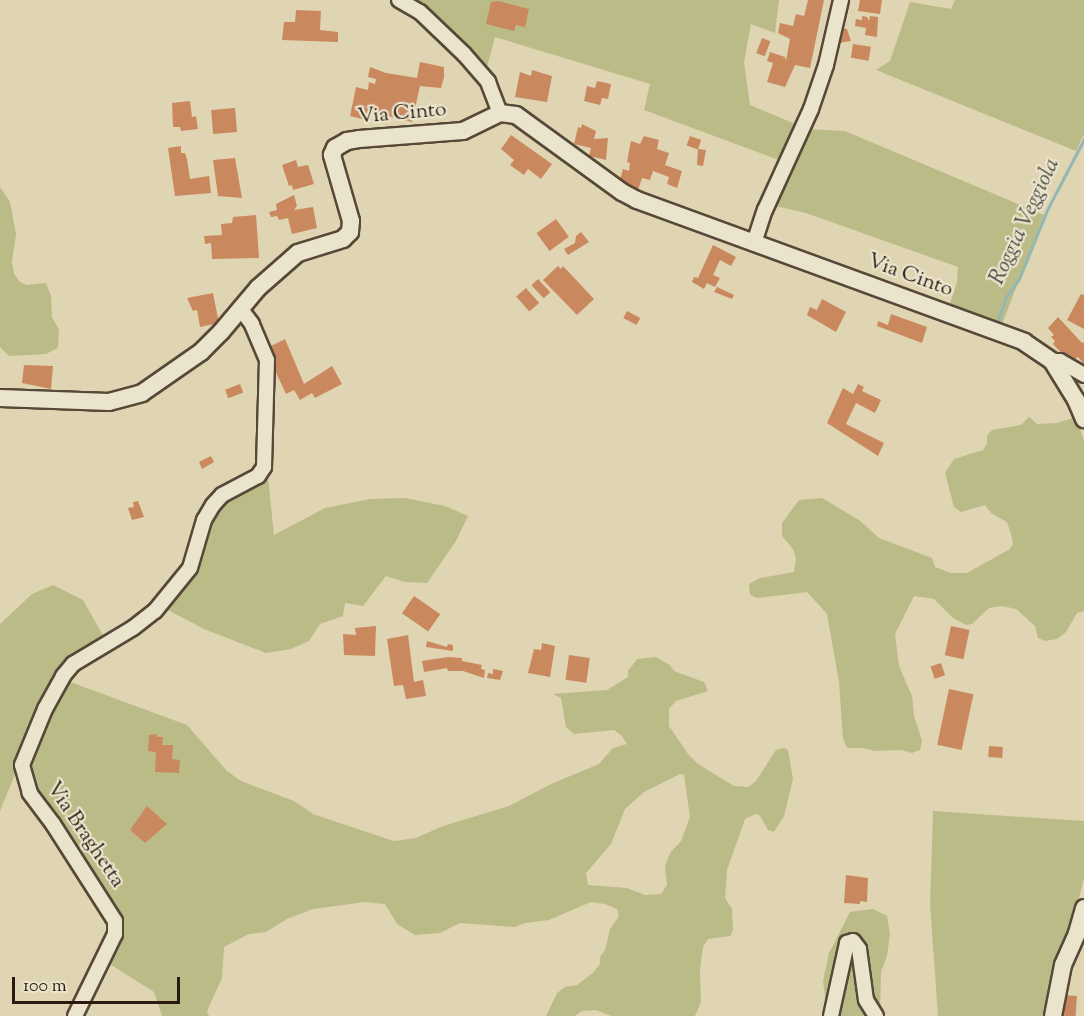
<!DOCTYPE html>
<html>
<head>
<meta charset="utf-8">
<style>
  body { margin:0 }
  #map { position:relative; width:1084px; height:1016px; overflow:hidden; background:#e0d5b2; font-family:"Sorts Mill Goudy",serif }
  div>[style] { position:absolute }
  .green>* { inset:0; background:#bbbb87 }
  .stream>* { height:3px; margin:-1.5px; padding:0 1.5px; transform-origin:1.5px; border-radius:1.5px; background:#94b8b1 }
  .building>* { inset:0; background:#ca885f; transform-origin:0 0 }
  .roads { filter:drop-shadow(2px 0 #574838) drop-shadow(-2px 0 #574838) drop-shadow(0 2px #574838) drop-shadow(0 -2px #574838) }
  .minor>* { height:14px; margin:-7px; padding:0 7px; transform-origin:7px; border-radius:7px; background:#ebe4cd }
  .tertiary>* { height:16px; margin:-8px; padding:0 8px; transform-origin:8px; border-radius:8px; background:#ebe4cd }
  span { translate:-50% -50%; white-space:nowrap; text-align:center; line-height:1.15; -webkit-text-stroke:4.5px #ebe4cd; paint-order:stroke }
  .street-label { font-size:21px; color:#29190f }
  .water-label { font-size:22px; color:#494940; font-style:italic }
  .scale { position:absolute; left:12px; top:977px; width:168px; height:27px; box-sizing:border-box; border:3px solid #29190f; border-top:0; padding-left:8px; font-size:18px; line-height:21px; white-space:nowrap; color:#29190f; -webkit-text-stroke:4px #ebe4cd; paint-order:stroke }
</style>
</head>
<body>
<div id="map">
  <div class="green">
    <i style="clip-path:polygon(417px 0,779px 0,775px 33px,751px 24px,744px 62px,750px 105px,807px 129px,845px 131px,1044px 215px,1001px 327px,948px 310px,957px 282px,958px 267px,806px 213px,771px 205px,790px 164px,644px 110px,650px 84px,495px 37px,487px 67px,500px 110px,467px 69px,404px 9px)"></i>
    <i style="clip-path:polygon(955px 0,1084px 0,1084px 134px,1076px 151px,876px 70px,890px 61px,910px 2px,951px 9px)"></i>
    <i style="clip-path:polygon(0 187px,10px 202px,16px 234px,12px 262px,14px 274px,20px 282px,27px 285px,46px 283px,51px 296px,52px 317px,59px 330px,58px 348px,46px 354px,9px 356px,0 347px)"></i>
    <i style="clip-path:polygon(1029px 417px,1037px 424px,1057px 423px,1076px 417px,1084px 441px,1084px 611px,1077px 613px,1066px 632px,1057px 639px,1045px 641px,1038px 638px,1035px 626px,1016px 609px,1002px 606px,989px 608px,972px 624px,966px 625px,953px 618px,934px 599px,914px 596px,895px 634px,899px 666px,912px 696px,914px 716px,922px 741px,920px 750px,912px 753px,901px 750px,875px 751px,862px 748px,847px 748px,843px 739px,839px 682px,827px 614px,807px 592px,757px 598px,750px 595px,749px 584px,760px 578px,794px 572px,796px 558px,793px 549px,782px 536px,782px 523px,799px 500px,822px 498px,859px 520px,879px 538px,932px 558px,935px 567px,951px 573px,967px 573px,1010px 549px,1013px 544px,1011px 534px,1007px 522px,991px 513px,985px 505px,961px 512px,954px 507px,945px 473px,954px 459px,983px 450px,987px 443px,987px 436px,992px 430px,1021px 425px)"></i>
    <i style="clip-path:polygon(268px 477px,274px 535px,325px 508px,370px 499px,405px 498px,445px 506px,468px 516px,456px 541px,427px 583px,405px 582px,386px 576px,363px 606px,345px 603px,343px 616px,320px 624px,309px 641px,291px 649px,266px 653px,204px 629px,164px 608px,208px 525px,230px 497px)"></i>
    <i style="clip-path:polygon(53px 585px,83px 600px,105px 639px,72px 661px,41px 710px,0 811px,0 624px,32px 594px)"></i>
    <i style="clip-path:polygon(evenodd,656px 657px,670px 665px,674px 671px,704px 682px,708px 691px,676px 701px,669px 709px,669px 726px,688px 754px,698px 764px,734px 786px,748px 787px,756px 781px,776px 750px,784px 748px,788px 750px,793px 779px,784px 816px,774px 832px,768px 830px,760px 816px,756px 814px,745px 819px,727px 870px,725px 898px,732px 909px,733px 930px,730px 936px,708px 939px,703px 947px,700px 969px,701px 1002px,695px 1016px,611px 1016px,596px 1010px,582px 1011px,575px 1016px,546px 1016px,557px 993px,565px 987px,577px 985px,594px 972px,600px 964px,600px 957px,605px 950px,610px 929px,619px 916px,617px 909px,605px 904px,591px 902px,549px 920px,525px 923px,515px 927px,460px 923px,440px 933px,415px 935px,397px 924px,385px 904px,365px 902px,313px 909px,287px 919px,266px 932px,249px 934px,224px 947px,222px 978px,207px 1011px,209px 1016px,162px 1016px,154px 992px,108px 963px,119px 933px,20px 778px,65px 680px,187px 725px,227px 771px,241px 781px,294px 801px,313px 814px,394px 841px,416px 838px,443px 826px,509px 806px,551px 784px,599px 764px,613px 748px,627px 744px,622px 736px,614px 730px,574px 734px,566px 727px,561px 698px,553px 694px,607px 690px,628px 677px,628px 671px,637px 659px,656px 657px,680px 774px,684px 775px,690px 817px,681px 841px,670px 853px,665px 866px,667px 885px,661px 894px,645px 895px,627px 888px,588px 885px,586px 873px,611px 844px,625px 809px,644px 792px,680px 774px)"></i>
    <i style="clip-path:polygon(933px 811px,1084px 821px,1084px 878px,1075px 914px,1052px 977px,1045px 1016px,938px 1016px,930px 904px)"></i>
    <i style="clip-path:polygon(873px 909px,887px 916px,890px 934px,887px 956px,881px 972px,880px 1016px,831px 1016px,827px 1011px,823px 981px,829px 953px,850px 912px)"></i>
  </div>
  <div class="stream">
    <i style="left:998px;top:320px;width:24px;rotate:-71deg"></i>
    <i style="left:1006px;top:297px;width:22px;rotate:-54deg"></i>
    <i style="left:1019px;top:279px;width:74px;rotate:-67.9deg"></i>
    <i style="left:1047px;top:210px;width:80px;rotate:-62.5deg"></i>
  </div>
  <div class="building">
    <i style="clip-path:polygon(808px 0,824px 0,810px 68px,795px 65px,785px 87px,767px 82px,773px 63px,767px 61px,770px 52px,785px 57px,786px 61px,790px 39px,778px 33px,780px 23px,793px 26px,796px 14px,804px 16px)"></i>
    <i style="clip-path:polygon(860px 0,882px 0,880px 14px,858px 11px)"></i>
    <i style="clip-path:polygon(498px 1px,529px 9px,525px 27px,516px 25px,514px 31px,486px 24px,491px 2px)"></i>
    <i style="clip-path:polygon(296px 10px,321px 11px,320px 30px,338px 32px,338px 42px,282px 40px,284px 22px,295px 22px)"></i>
    <i style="clip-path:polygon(862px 16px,867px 17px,869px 21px,870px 16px,878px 17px,877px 37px,865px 35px,866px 28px,855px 26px,856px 19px,862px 20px)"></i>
    <i style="clip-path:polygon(839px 28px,847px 29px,851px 41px,838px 43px)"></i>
    <i style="left:762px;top:38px;width:9px;height:16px;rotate:21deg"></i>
    <i style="left:853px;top:44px;width:18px;height:14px;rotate:9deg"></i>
    <i style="clip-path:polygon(420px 62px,444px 67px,444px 77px,441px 88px,420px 86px,412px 122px,368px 111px,366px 120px,350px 116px,356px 87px,368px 90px,369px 82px,375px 84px,376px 79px,368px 77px,370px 67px,386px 73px,417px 78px)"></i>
    <i style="clip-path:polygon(532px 70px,552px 76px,547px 102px,515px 97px,520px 72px,531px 76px)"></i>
    <i style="clip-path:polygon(597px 81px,611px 84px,608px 99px,602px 98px,600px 105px,584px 101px,587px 86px,595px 88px)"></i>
    <i style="clip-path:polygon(190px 101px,192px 117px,196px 116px,198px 129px,181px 131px,180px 127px,173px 127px,172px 103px)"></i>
    <i style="left:235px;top:108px;width:24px;height:24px;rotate:85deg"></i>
    <i style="clip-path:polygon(582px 124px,596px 131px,594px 139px,608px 138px,606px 160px,589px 156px,591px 148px,574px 144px,578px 127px,581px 128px)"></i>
    <i style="clip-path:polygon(511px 135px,552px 164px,541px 179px,528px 169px,524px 175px,510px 165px,514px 160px,501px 149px)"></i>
    <i style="clip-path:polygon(644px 136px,659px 140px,657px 149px,669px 153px,665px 165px,682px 171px,677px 188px,667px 184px,669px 177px,653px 171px,650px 180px,642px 178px,636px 196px,618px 187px,623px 169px,629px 171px,630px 163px,627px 162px,631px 141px,640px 144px)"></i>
    <i style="left:690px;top:136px;width:12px;height:10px;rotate:20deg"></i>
    <i style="clip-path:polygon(181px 146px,181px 153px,185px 153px,187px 159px,190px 179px,209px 176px,211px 193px,175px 196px,168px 148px)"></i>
    <i style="clip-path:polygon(698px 149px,706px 150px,703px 166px,697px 165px)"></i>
    <i style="clip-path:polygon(235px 158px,242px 198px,218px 196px,213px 160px)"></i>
    <i style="clip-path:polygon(296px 160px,298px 167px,308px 165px,314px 184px,293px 190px,292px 185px,289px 186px,282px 165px)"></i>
    <i style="clip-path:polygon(294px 195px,297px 206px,294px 210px,313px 207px,317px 228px,292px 234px,288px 218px,279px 220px,277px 216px,271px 217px,269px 212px,277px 210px,276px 204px)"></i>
    <i style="clip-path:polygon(256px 215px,259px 258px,212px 259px,211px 243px,205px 244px,204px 236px,222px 235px,221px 224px,232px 223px,233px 217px)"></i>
    <i style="left:556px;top:219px;width:22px;height:24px;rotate:54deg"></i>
    <i style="clip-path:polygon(581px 232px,589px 242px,568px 255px,564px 249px,575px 243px,576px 236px)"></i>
    <i style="clip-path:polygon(713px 245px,736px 257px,731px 266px,720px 260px,713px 275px,720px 278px,715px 287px,707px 283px,704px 289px,692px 282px,694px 277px,698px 278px)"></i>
    <i style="clip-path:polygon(558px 266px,561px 269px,563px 266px,594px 299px,577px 315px,543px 280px)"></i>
    <i style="left:538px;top:279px;width:18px;height:9px;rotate:47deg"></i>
    <i style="clip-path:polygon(717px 287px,734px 295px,732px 299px,714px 292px)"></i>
    <i style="left:526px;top:288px;width:20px;height:13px;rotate:49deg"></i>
    <i style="clip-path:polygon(213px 293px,219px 323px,200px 327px,197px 310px,193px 311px,187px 298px)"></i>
    <i style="clip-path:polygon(1081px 294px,1084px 295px,1084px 329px,1067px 320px)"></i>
    <i style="clip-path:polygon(822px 299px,846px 312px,836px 332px,807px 315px,810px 307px,817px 310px)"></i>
    <i style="left:627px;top:311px;width:15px;height:8px;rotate:28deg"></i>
    <i style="clip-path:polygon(891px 314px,927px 327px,922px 343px,877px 326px,878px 321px,888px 325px)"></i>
    <i style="clip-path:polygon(1058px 317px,1082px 343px,1084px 342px,1084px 364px,1078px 357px,1073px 361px,1068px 355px,1065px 357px,1053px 344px,1055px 341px,1051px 337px,1054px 335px,1048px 328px)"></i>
    <i style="clip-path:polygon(285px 339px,304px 384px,332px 366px,342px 384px,315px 398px,312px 393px,300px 400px,294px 390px,286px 394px,265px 349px)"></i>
    <i style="clip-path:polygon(24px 365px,53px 366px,51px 389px,22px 383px)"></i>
    <i style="left:240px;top:384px;width:9px;height:16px;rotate:69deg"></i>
    <i style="clip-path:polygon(858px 384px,864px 387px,862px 391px,881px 400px,875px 413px,856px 403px,846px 424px,884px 443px,878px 456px,827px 423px,843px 388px,853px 394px)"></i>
    <i style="clip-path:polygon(211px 456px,214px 462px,202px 469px,199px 462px)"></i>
    <i style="clip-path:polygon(138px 501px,144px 517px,132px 520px,128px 508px,134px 507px,133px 502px)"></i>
    <i style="left:414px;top:596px;width:32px;height:21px;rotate:35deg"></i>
    <i style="clip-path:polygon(376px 626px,375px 656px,344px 655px,343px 634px,356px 635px,355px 628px)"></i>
    <i style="left:951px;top:626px;width:19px;height:30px;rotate:12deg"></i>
    <i style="clip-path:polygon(408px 635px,414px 682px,423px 680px,426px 696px,406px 699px,403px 685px,394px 686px,387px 639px)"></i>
    <i style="clip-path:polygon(427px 641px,447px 647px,448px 644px,453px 645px,453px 651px,426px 647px)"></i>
    <i style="clip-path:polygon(542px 643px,555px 646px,550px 677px,528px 673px,534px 649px,541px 650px)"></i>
    <i style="left:569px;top:655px;width:21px;height:25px;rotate:8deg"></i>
    <i style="clip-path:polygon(448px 657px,462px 658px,462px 661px,482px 665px,481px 669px,485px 670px,484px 678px,463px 671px,448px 671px,447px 668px,424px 672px,422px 661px)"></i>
    <i style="left:941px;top:663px;width:13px;height:11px;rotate:72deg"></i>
    <i style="clip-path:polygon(493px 669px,503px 671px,500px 680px,487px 678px,488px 673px,493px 674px)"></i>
    <i style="left:949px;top:689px;width:25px;height:57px;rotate:12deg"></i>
    <i style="clip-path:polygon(157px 734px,157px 737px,163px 737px,162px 745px,173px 745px,172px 759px,180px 760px,179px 773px,155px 772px,156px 752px,148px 751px,149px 735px)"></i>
    <i style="left:989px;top:746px;width:14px;height:11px;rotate:4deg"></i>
    <i style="clip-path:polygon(147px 806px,167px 824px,145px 843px,130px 830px)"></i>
    <i style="clip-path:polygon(846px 875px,868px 878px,867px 902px,860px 901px,860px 904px,844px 903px)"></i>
    <i style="left:1061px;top:995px;width:16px;height:21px;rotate:4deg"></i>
  </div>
  <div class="roads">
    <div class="minor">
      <i style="left:399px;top:0;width:24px;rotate:30deg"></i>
      <i style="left:420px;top:12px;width:61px;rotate:43.7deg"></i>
      <i style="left:464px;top:54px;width:37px;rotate:49deg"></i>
      <i style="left:488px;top:82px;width:33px;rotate:69deg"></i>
      <i style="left:754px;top:243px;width:35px;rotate:-72deg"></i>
      <i style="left:765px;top:210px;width:111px;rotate:-65.5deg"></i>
      <i style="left:811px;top:109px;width:46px;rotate:-71.2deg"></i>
      <i style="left:826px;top:65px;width:67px;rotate:-77deg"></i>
      <i style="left:1052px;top:361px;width:8px"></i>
      <i style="left:1060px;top:361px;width:28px;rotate:30deg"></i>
      <i style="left:75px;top:1016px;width:91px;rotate:-64deg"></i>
      <i style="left:115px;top:934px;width:13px;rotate:-90deg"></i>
      <i style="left:115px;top:921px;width:115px;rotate:-122.6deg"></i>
      <i style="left:53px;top:824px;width:39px;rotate:-127deg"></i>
      <i style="left:30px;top:793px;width:29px;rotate:-106deg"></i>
      <i style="left:22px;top:765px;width:61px;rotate:-67.7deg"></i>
      <i style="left:45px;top:709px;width:38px;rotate:-61deg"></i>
      <i style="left:63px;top:676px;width:16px;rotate:-50deg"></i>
      <i style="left:73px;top:664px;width:70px;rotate:-31deg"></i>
      <i style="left:133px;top:628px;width:28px;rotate:-38deg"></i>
      <i style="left:155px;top:611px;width:55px;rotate:-50.9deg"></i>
      <i style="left:190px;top:568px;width:50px;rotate:-73.7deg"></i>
      <i style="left:204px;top:520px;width:17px;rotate:-59deg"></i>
      <i style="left:213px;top:505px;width:13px;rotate:-48deg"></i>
      <i style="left:222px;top:495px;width:41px;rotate:-27.8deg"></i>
      <i style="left:258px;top:476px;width:11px;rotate:-56deg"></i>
      <i style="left:264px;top:467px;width:107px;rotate:-88.4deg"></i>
      <i style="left:267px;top:360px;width:39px;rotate:-113deg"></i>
      <i style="left:252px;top:324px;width:20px;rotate:-127deg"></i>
      <i style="left:831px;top:1016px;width:75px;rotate:-77.6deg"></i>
      <i style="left:847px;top:943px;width:6px;rotate:-18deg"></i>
      <i style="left:853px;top:941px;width:10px;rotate:53deg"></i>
      <i style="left:859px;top:949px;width:51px;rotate:82.2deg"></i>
      <i style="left:866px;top:1000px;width:19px;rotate:58deg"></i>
    </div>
    <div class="tertiary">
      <i style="left:0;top:398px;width:109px;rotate:2.1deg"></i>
      <i style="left:109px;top:402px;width:34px;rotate:-15deg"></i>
      <i style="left:142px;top:393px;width:72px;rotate:-34.8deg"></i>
      <i style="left:201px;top:352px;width:28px;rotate:-45deg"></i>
      <i style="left:221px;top:332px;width:57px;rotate:-49.9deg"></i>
      <i style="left:258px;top:288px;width:53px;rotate:-41.2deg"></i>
      <i style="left:298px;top:253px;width:47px;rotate:-17.3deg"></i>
      <i style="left:343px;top:239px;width:10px;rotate:-45deg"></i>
      <i style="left:350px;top:232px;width:11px;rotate:-85deg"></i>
      <i style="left:351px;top:221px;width:69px;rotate:-106.1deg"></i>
      <i style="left:332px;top:155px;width:8px;rotate:-67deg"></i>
      <i style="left:335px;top:148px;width:14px;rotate:-30deg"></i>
      <i style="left:347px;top:141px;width:12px;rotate:-9deg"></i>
      <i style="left:359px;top:139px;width:104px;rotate:-4.4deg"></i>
      <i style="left:463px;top:131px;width:41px;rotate:-25.9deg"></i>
      <i style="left:500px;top:113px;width:16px;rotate:7deg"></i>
      <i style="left:516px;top:115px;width:131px;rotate:36deg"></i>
      <i style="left:622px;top:192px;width:17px;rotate:28deg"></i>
      <i style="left:637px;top:200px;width:412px;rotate:20.1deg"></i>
      <i style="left:1024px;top:342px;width:34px;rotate:34deg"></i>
      <i style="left:1052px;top:361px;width:46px;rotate:58.4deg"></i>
      <i style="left:1076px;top:400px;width:21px;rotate:67deg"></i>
      <i style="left:1053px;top:1016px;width:52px;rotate:-78.9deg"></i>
      <i style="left:1063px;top:965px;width:35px;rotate:-66deg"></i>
      <i style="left:1077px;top:933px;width:26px;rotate:-74deg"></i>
    </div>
  </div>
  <div class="street-label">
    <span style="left:402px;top:114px;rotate:-5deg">Via Cinto</span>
    <span style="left:910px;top:276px;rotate:20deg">Via Cinto</span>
    <span style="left:85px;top:835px;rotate:56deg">Via Braghetta</span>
  </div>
  <div class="water-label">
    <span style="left:1026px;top:222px;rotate:-65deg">Roggia Veggiola</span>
  </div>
  <div class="scale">100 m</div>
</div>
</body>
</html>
